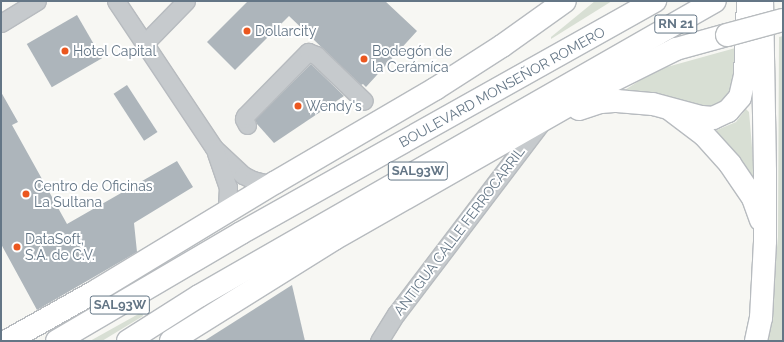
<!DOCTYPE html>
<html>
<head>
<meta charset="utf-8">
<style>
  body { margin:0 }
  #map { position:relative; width:784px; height:342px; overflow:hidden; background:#f7f7f3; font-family:Raleway,sans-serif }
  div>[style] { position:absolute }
  .green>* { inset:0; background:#d8dfd4 }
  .building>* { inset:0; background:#adb5bb; transform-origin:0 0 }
  .roads { filter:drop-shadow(1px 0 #b7bbbf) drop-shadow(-1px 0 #b7bbbf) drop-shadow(0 1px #b7bbbf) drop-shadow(0 -1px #b7bbbf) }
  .minor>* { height:17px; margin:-8.5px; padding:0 8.5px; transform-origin:8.5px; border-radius:8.5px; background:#c6cacd }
  .major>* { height:22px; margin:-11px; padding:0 11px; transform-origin:11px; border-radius:11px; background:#fff }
  .highway>* { height:22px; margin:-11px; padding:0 11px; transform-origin:11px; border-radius:11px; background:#fff }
  .bridges { filter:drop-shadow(1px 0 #b8bcbf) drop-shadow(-1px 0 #b8bcbf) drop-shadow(0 1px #b8bcbf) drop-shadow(0 -1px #b8bcbf) }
  .highway-bridge>* { height:22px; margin:-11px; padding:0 11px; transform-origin:11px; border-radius:11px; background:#fff }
  .dots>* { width:11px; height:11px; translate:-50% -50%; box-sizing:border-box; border:2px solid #fff; border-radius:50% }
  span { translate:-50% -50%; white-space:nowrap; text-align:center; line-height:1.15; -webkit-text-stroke:4px #fff; paint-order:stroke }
  .shield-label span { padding:1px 3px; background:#fff; border:1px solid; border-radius:3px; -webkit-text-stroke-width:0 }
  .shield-label { font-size:13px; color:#647686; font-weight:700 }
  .poi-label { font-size:14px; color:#647686 }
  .left { translate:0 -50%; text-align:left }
  .street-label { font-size:14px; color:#647686 }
  .frame { position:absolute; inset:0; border:2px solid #647686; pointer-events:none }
</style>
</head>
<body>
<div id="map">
  <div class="green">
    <i style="clip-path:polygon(595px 1px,612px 1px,551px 39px,551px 37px)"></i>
    <i style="clip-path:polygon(783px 36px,783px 341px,768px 341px,778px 237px,779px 37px)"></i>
    <i style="clip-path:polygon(739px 47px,740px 70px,724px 108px,701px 112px,617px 95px,656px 70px)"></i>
    <i style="clip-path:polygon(746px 109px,749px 112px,750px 123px,754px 172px,752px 180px,714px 133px,717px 130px,736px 122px)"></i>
    <i style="clip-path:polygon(142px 312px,143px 316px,102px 341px,90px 341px)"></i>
  </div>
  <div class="building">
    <i style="clip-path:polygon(248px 1px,385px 1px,417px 31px,366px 87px,363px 84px,361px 85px,289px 16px,235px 70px,207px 42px)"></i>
    <i style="left:77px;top:15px;width:50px;height:58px;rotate:60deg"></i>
    <i style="clip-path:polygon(311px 64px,344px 96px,274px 143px,257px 124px,255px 120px)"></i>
    <i style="left:127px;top:85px;width:56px;height:16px;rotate:57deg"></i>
    <i style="clip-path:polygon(1px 92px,18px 122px,12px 125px,67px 224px,177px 161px,193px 187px,134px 223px,137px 252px,37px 310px,1px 244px)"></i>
    <i style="clip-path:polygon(292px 285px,305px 341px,204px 341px)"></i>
  </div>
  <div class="roads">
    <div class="minor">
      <i style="left:116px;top:1px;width:177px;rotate:56.3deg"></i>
      <i style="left:214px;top:148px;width:40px;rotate:43deg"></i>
      <i style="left:243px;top:175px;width:11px;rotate:27deg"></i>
      <i style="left:253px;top:180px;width:12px;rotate:14deg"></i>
      <i style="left:265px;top:183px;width:11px;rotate:-5deg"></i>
      <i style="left:1px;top:23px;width:42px;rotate:-31.4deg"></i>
      <i style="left:144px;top:44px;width:60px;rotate:-45.7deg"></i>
      <i style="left:247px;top:125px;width:7px;rotate:-117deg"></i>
      <i style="left:244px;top:119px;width:3px;rotate:-72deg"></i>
      <i style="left:245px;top:116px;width:90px;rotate:-45.5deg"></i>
      <i style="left:308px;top:52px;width:9px;rotate:21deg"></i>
      <i style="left:316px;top:55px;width:66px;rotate:43.8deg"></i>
      <i style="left:216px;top:153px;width:36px;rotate:71deg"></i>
      <i style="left:228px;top:187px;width:19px;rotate:93deg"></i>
      <i style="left:227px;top:206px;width:12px;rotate:121deg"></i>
      <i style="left:379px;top:341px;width:32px;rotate:-58deg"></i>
      <i style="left:396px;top:314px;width:240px;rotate:-52.8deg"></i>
    </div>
    <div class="major">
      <i style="left:671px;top:110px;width:41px;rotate:37.1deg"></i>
      <i style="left:704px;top:135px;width:39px;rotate:48deg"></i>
      <i style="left:730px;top:164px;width:41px;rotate:55.9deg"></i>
      <i style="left:753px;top:198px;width:23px;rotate:70deg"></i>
      <i style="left:756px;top:341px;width:24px;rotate:-78deg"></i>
      <i style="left:761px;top:318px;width:77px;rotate:-87deg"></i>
      <i style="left:765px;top:241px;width:70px;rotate:-90deg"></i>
      <i style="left:765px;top:171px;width:170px;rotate:-91deg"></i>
    </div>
    <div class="highway">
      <i style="left:579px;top:109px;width:23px;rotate:-18deg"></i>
      <i style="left:601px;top:102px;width:16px;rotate:-4deg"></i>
      <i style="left:617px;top:101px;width:36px;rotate:5deg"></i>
      <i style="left:653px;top:104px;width:50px;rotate:15.2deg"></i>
      <i style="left:701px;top:117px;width:12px;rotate:5deg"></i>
      <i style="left:713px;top:118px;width:17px;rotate:-25deg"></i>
      <i style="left:728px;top:111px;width:18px;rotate:-49deg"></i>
      <i style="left:740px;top:97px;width:22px;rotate:-77deg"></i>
      <i style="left:745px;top:76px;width:75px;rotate:-87.7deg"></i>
      <i style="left:7px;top:341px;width:102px;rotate:-29.3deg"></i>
      <i style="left:96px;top:291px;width:210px;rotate:-31.2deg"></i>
      <i style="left:276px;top:182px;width:184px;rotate:-30.3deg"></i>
      <i style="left:435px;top:89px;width:80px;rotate:-32.7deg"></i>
      <i style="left:502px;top:46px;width:77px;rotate:-35.5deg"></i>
      <i style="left:57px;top:341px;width:213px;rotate:-30.4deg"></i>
      <i style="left:241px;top:233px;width:475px;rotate:-29.3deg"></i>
      <i style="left:128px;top:341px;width:84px;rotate:-32.4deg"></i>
      <i style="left:199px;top:296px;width:594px;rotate:-29.76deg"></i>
      <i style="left:171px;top:341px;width:192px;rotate:-32deg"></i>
      <i style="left:334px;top:239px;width:313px;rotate:-29.7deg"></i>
      <i style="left:606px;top:84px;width:78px;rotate:-26.6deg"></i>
      <i style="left:676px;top:49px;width:53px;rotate:-15.4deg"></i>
    </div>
  </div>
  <div class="bridges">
    <div class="highway-bridge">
      <i style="left:727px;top:35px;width:58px;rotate:-15deg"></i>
    </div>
  </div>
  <div class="dots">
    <i style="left:247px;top:31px;background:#eb571f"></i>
    <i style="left:65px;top:51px;background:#eb571f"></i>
    <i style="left:364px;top:59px;background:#eb571f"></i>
    <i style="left:298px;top:106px;background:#eb571f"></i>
    <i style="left:26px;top:194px;background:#eb571f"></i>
    <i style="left:17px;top:247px;background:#eb571f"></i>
  </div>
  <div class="shield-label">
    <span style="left:676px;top:24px">RN 21</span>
    <span style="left:418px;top:171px">SAL93W</span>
    <span style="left:120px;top:305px">SAL93W</span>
  </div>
  <div class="poi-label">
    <span class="left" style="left:255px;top:31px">Dollarcity</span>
    <span class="left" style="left:73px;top:51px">Hotel Capital</span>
    <span class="left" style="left:372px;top:59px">Bodegón de<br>la Cerámíca</span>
    <span class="left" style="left:306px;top:106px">Wendy's</span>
    <span class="left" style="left:34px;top:194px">Centro de Oficinas<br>La Sultana</span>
    <span class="left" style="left:25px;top:247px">DataSoft,<br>S.A. de C.V.</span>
  </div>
  <div class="street-label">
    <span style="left:502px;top:87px;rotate:-29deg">BOULEVARD MONSEÑOR ROMERO</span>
    <span style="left:459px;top:231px;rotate:-53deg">ANTIGUA CALLE FERROCARRIL</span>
  </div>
  <div class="frame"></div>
</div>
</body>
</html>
